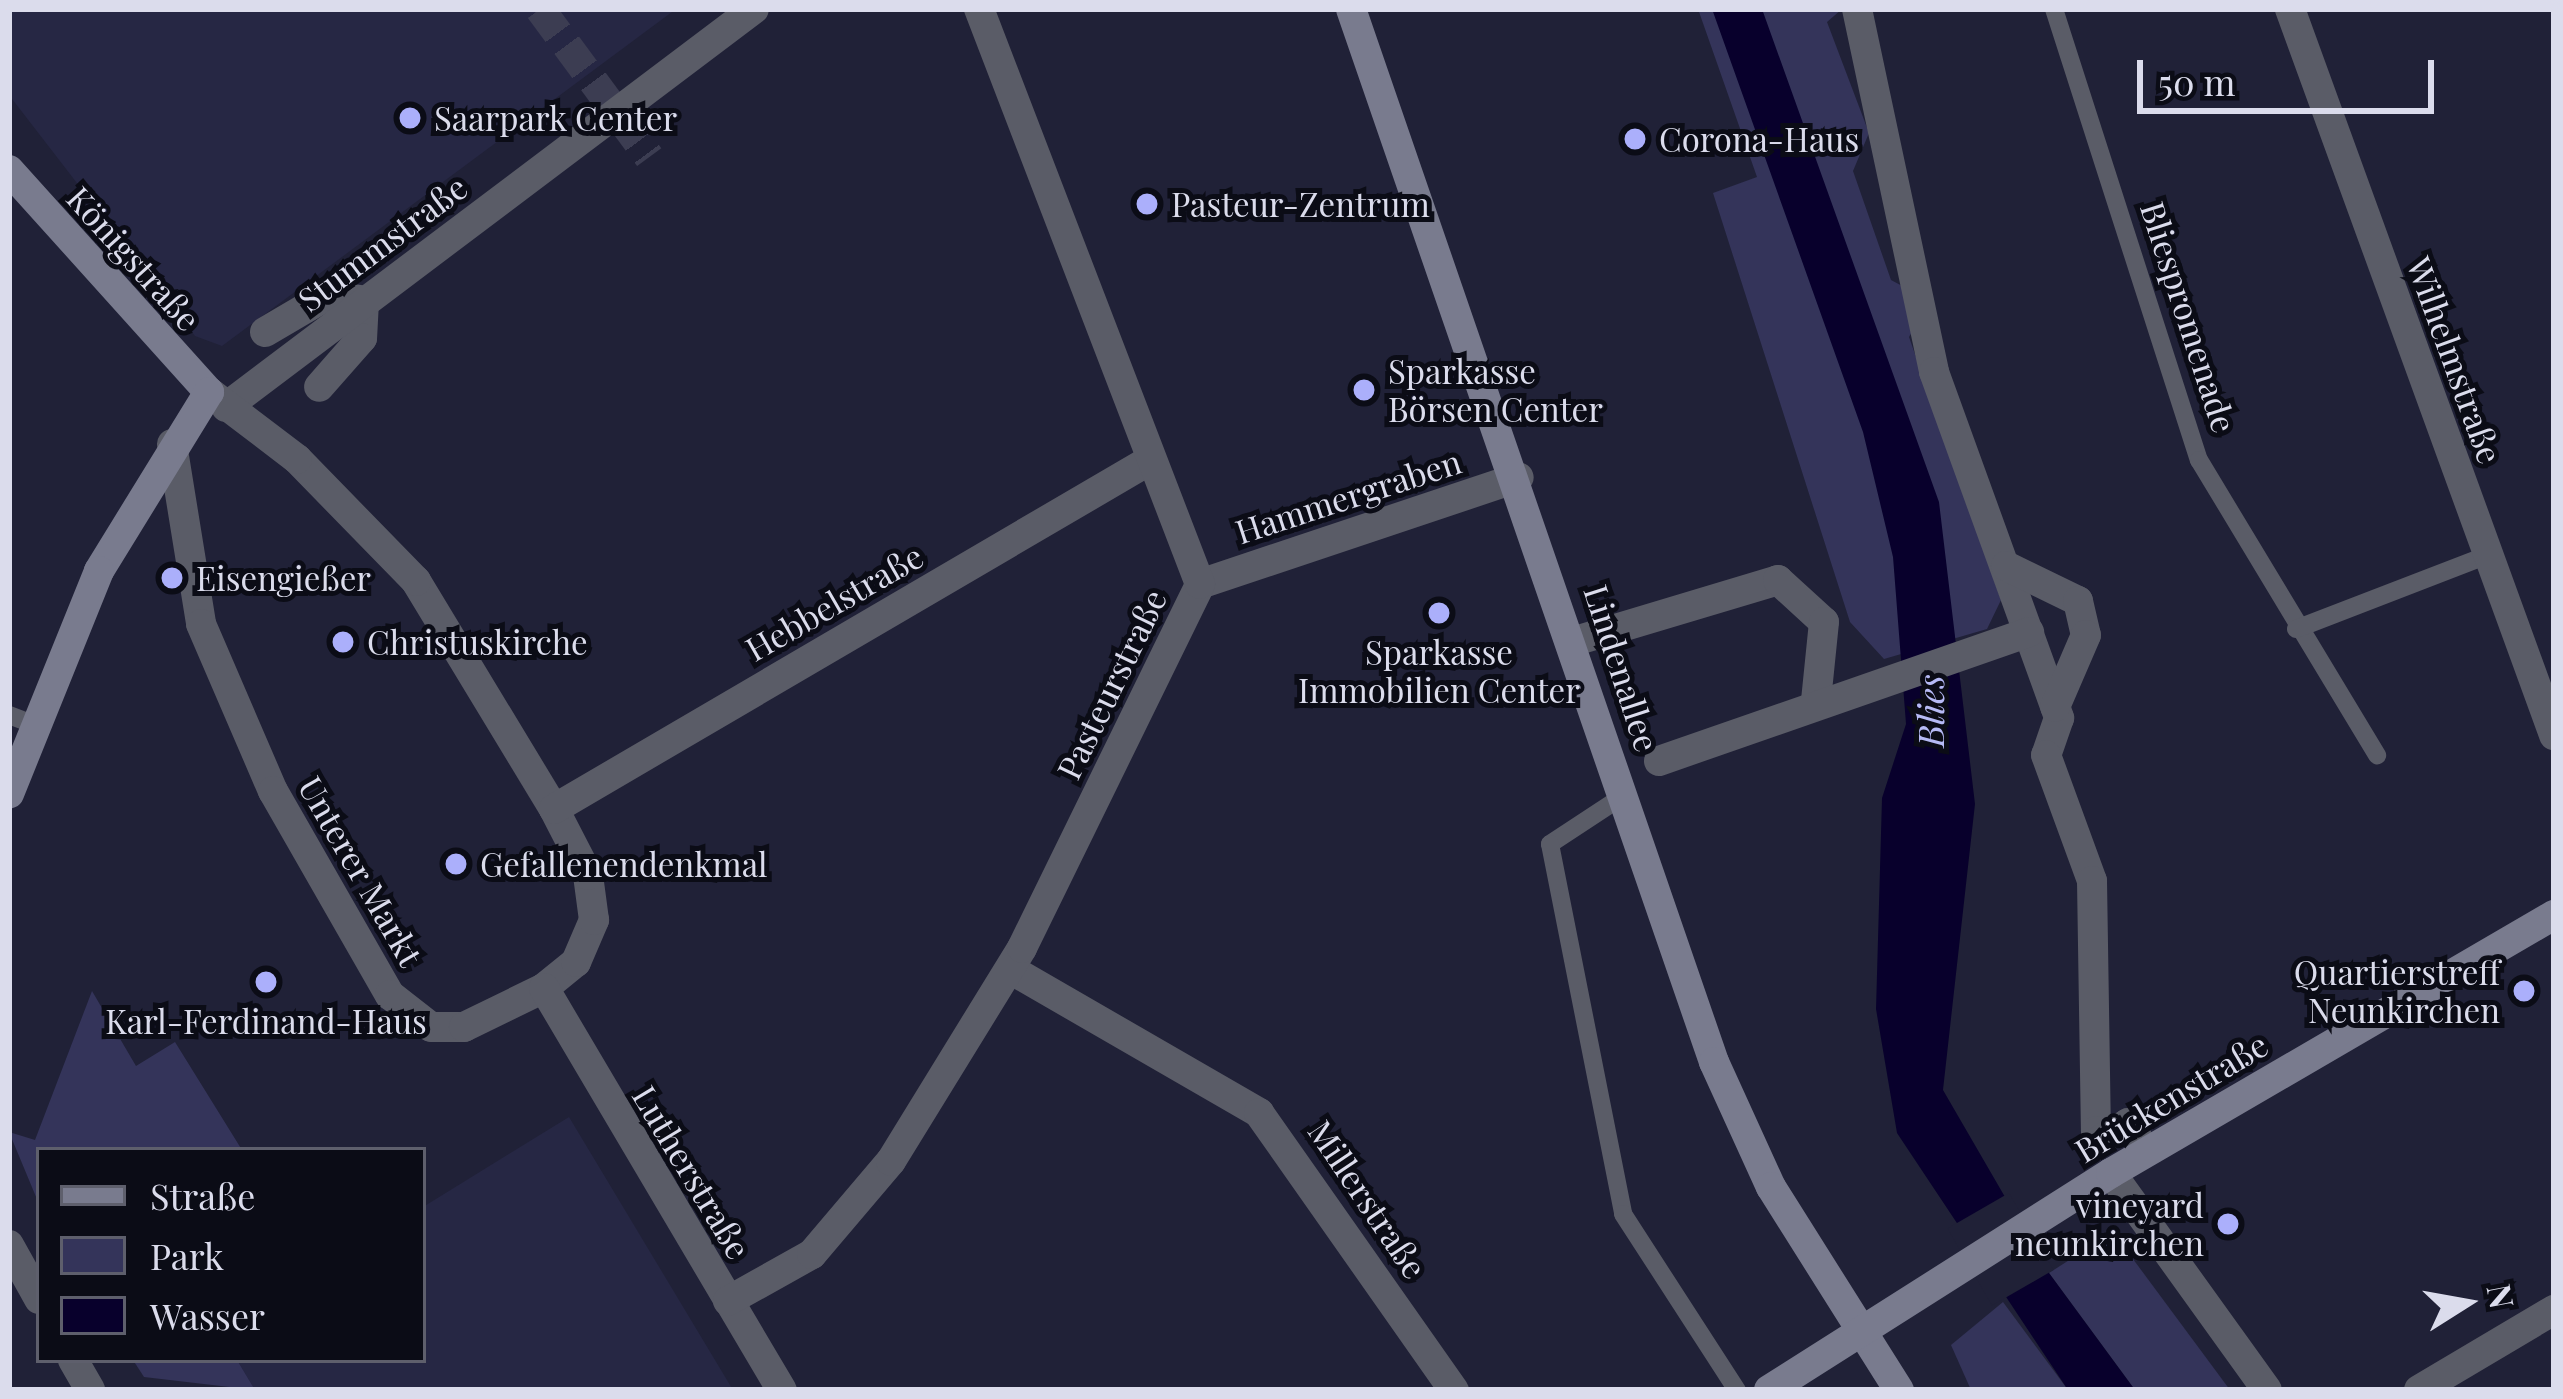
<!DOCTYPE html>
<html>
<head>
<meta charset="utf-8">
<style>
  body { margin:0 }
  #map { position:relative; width:2563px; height:1399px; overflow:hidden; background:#202137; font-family:"Playfair Display",serif }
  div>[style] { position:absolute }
  .built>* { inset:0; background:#262744 }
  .green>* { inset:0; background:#34345a }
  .water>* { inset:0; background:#08002c }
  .pier>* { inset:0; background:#202137; transform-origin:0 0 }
  .street-tunnel>* { height:30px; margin-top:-15px; transform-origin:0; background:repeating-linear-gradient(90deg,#3c3d52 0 30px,transparent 0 45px) }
  .lane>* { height:18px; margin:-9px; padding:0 9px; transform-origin:9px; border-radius:9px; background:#5a5c67 }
  .street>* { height:30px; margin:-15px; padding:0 15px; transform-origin:15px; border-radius:15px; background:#5a5c67 }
  .secondary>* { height:30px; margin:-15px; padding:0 15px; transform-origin:15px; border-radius:15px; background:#797b8e }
  .dots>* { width:33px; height:33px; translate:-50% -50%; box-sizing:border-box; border:6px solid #0b0c16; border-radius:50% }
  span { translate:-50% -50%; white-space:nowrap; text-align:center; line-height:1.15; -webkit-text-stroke:10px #0b0c16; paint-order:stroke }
  .poi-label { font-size:33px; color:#dbdcec }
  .left { translate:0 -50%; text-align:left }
  .right { translate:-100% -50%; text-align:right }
  .street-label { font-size:33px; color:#dbdcec }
  .water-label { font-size:36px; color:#b6baf5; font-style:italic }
  .frame { position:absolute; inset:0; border:12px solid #dbdcec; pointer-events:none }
  .legend { position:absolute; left:36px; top:1147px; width:390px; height:216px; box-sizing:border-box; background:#0b0c16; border:3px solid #5e5f6c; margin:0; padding:15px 21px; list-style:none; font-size:36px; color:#dbdcec }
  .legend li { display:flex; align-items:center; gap:24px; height:60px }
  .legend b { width:60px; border:3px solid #5e5f6c }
  .north { position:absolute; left:2407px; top:1243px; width:120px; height:120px; -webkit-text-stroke:9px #0b0c16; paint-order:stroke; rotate:79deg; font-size:33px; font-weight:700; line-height:48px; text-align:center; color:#dbdcec }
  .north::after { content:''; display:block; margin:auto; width:42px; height:54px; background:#dbdcec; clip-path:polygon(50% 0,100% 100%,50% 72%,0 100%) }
  .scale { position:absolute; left:2137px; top:60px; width:297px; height:54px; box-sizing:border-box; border:6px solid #dbdcec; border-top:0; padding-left:15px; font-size:36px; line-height:42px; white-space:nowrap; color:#dbdcec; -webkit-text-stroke:9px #0b0c16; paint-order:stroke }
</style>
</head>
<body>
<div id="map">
  <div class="built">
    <i style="clip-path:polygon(9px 9px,676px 9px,222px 346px,195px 336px,9px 95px)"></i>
    <i style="clip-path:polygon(569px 1117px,733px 1390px,255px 1390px,237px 1360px,423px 1360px,423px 1207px)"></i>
  </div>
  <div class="green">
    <i style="clip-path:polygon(1698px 9px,1842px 9px,1827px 22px,1869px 133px,1853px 171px,1891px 280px,1906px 288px,1916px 325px,1909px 337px,2001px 600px,1987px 629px,1884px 659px,1850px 622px,1713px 193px,1757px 177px)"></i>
    <i style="clip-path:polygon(92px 991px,136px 1066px,175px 1042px,242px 1150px,39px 1150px,39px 1204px,9px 1132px,35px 1140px)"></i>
    <i style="clip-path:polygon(2113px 1232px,2230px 1390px,2135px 1390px,2049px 1273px)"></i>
    <i style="clip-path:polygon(2003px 1302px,2068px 1390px,1971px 1390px,1951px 1345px)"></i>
    <i style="clip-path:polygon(133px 1360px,237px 1360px,255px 1390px,144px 1377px)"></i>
  </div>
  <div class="water">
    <i style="clip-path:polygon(1712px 9px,1762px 9px,1939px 502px,1975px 804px,1943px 1090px,2049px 1273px,2135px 1390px,2068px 1390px,1897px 1133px,1876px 1009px,1882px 798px,1906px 724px,1893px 557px,1863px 432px)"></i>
  </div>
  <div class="pier">
    <i style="left:2009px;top:1193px;width:89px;height:71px;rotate:60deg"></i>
  </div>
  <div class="street-tunnel">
    <i style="left:540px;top:9px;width:184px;rotate:53.6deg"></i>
  </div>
  <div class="lane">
    <i style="left:2054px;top:9px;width:474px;rotate:72.2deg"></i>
    <i style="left:2199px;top:460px;width:345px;rotate:58.9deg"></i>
    <i style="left:2296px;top:629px;width:206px;rotate:-21.1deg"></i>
    <i style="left:9px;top:715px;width:30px;rotate:21deg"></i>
    <i style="left:1626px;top:794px;width:91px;rotate:146.7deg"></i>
    <i style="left:1550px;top:844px;width:377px;rotate:78.8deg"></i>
    <i style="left:1623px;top:1214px;width:210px;rotate:57.1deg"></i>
  </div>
  <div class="street">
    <i style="left:1857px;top:9px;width:371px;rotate:78deg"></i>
    <i style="left:1934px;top:372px;width:368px;rotate:70.1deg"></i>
    <i style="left:2059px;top:718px;width:39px;rotate:109deg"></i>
    <i style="left:2046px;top:755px;width:134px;rotate:69.9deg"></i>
    <i style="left:2092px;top:881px;width:250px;rotate:89.1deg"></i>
    <i style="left:2096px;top:1131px;width:10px;rotate:66deg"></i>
    <i style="left:2100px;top:1140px;width:33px;rotate:-31deg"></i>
    <i style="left:2128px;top:1123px;width:34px;rotate:58deg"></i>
    <i style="left:2290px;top:9px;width:773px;rotate:70.02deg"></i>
    <i style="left:265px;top:332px;width:73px;rotate:-30.4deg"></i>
    <i style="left:328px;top:295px;width:36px;rotate:9deg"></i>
    <i style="left:364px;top:301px;width:37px;rotate:93deg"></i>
    <i style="left:362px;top:338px;width:65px;rotate:131.3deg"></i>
    <i style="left:226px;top:407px;width:661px;rotate:-37.01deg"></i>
    <i style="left:172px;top:444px;width:182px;rotate:80.8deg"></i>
    <i style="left:201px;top:624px;width:182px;rotate:66.7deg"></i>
    <i style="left:273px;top:791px;width:235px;rotate:60.2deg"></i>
    <i style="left:390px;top:995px;width:52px;rotate:38deg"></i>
    <i style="left:431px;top:1027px;width:33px"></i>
    <i style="left:464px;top:1027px;width:89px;rotate:-26deg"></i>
    <i style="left:544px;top:988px;width:41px;rotate:-39.1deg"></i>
    <i style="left:576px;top:962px;width:46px;rotate:-66.8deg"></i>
    <i style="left:594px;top:920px;width:45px;rotate:-97.6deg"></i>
    <i style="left:588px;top:875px;width:74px;rotate:-117.3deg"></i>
    <i style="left:554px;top:809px;width:267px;rotate:-121.2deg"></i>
    <i style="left:416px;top:581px;width:170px;rotate:-134.3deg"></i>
    <i style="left:297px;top:459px;width:111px;rotate:-142.7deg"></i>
    <i style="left:2006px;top:566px;width:80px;rotate:25.9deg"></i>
    <i style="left:2078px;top:601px;width:35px;rotate:77deg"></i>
    <i style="left:2086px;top:635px;width:78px;rotate:113.3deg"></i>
    <i style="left:1200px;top:584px;width:336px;rotate:-18.5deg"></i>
    <i style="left:1575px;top:641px;width:212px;rotate:-16.7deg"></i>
    <i style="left:1778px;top:580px;width:62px;rotate:42.4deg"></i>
    <i style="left:1824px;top:622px;width:79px;rotate:95.8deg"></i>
    <i style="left:1659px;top:761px;width:392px;rotate:-19.2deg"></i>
    <i style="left:554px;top:809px;width:691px;rotate:-30.35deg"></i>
    <i style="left:1010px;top:969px;width:288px;rotate:30deg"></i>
    <i style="left:1259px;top:1113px;width:339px;rotate:54.9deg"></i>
    <i style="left:544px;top:988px;width:467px;rotate:59.4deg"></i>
    <i style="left:2111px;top:1173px;width:267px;rotate:54.3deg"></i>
    <i style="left:9px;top:1245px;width:62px;rotate:60.9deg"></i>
    <i style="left:728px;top:1301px;width:96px;rotate:-29.2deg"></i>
    <i style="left:812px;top:1254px;width:122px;rotate:-49.7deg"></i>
    <i style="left:891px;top:1161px;width:250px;rotate:-58.4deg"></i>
    <i style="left:1022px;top:948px;width:405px;rotate:-63.9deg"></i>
    <i style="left:1200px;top:584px;width:616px;rotate:-111.02deg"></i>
    <i style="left:73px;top:1360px;width:34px;rotate:60deg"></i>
    <i style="left:2419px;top:1390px;width:157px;rotate:-30.7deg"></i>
  </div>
  <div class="secondary">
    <i style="left:1351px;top:9px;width:1114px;rotate:70.98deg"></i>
    <i style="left:1714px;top:1062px;width:137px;rotate:65.5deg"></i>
    <i style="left:1771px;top:1187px;width:240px;rotate:57.8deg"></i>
    <i style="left:9px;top:170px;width:299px;rotate:48deg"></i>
    <i style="left:209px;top:392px;width:210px;rotate:121.6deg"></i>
    <i style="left:99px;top:571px;width:240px;rotate:112deg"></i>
    <i style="left:1769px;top:1390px;width:405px;rotate:-32.4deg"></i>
    <i style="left:2111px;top:1173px;width:513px;rotate:-30.22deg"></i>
  </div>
  <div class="dots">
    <i style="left:410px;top:118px;background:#abaffb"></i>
    <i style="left:1635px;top:139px;background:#abaffb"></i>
    <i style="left:1147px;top:204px;background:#abaffb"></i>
    <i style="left:1364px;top:390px;background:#abaffb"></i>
    <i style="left:172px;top:578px;background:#abaffb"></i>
    <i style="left:1439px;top:613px;background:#abaffb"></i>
    <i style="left:343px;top:642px;background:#abaffb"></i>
    <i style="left:456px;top:864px;background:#abaffb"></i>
    <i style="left:266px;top:982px;background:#abaffb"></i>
    <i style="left:2524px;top:991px;background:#abaffb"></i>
    <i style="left:2228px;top:1224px;background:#abaffb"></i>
  </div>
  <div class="poi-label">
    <span class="left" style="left:434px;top:118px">Saarpark Center</span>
    <span class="left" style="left:1659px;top:139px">Corona-Haus</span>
    <span class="left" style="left:1171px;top:204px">Pasteur-Zentrum</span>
    <span class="left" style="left:1388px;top:390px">Sparkasse<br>Börsen Center</span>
    <span class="left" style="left:196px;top:578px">Eisengießer</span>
    <span class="left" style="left:367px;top:642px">Christuskirche</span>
    <span style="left:1439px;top:671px">Sparkasse<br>Immobilien Center</span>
    <span class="left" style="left:480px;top:864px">Gefallenendenkmal</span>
    <span class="right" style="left:2500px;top:991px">Quartierstreff<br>Neunkirchen</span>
    <span style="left:266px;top:1021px">Karl-Ferdinand-Haus</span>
    <span class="right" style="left:2204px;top:1224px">vineyard<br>neunkirchen</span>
  </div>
  <div class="street-label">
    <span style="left:382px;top:243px;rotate:-37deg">Stummstraße</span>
    <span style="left:134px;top:258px;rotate:48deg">Königstraße</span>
    <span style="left:2189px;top:317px;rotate:72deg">Bliespromenade</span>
    <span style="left:2455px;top:360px;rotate:70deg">Wilhelmstraße</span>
    <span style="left:1348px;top:496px;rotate:-18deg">Hammergraben</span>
    <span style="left:834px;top:602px;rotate:-30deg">Hebbelstraße</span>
    <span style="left:1622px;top:668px;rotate:72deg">Lindenallee</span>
    <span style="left:1111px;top:684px;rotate:-64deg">Pasteurstraße</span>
    <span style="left:361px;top:871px;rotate:60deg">Unterer Markt</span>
    <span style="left:2171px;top:1097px;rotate:-31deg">Brückenstraße</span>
    <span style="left:692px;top:1172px;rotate:59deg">Lutherstraße</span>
    <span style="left:1368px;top:1199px;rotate:56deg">Millerstraße</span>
  </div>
  <div class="water-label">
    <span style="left:1930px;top:711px;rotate:-90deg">Blies</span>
  </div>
  <div class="frame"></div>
  <ul class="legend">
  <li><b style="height:15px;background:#797b8e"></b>Straße</li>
  <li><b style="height:33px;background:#34345a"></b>Park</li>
  <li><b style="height:33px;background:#08002c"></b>Wasser</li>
  </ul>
  <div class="north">N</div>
  <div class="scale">50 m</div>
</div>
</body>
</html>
